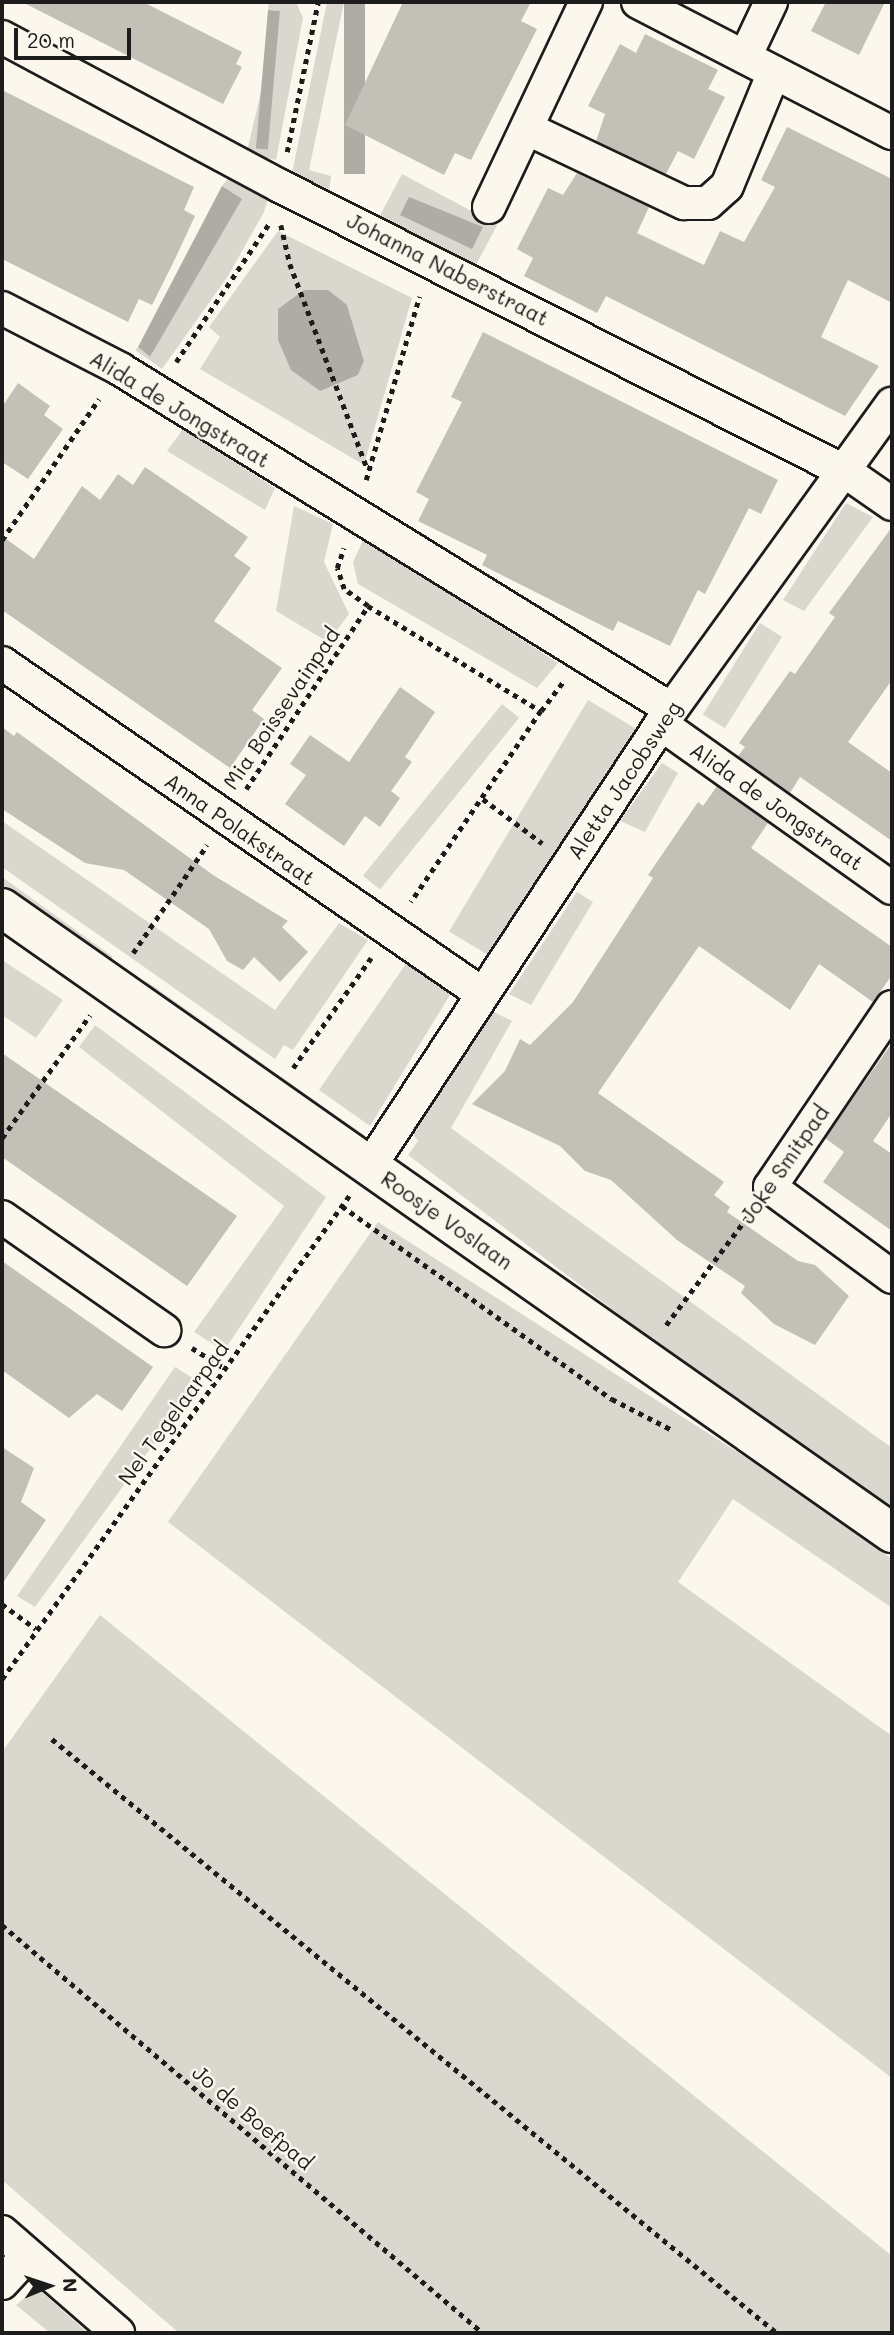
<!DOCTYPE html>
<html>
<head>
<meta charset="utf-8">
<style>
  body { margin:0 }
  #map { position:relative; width:894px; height:2335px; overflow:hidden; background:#fbf7ec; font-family:Mali,sans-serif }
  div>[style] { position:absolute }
  .green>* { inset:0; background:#dad7ce; transform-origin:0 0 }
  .water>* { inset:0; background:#afaca5; transform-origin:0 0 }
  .building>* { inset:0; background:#c3c0b8 }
  .path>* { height:4.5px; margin-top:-2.25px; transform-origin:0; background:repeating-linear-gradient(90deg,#1c1c1c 0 5px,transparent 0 10px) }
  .roads { filter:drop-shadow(2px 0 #1c1c1c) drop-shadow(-2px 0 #1c1c1c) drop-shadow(0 2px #1c1c1c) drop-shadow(0 -2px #1c1c1c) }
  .street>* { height:32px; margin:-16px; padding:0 16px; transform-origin:16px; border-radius:16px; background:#fbf7ec }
  .secondary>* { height:38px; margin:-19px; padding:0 19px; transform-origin:19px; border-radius:19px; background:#fbf7ec }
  span { translate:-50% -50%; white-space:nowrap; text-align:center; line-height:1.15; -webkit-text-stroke:5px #fbf7ec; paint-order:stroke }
  .street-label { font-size:21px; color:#1c1c1c }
  .frame { position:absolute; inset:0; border:4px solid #1c1c1c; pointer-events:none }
  .north { position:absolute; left:14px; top:2251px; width:70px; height:70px; -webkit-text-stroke:5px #fbf7ec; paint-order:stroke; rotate:88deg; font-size:19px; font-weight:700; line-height:28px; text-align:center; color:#1c1c1c }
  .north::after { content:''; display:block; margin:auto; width:24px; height:32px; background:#1c1c1c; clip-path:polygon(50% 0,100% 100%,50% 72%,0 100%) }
  .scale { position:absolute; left:14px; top:28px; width:117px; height:32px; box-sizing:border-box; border:4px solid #1c1c1c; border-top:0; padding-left:9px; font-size:21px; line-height:24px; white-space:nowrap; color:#1c1c1c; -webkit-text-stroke:5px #fbf7ec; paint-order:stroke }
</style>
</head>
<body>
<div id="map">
  <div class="green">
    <i style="clip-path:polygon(269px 2px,296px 2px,303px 18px,276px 160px,237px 151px,238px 146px,248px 147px,280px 11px,268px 10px)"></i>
    <i style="clip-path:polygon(327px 2px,344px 2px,309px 170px,331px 176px,329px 193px,291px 178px)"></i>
    <i style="left:402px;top:174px;width:108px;height:49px;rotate:28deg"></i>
    <i style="clip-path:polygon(231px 175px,271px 189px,264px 212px,228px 276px,162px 369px,135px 350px,138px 347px,150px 357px,241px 199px,222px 186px)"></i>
    <i style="clip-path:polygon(evenodd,278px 231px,412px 298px,364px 465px,200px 369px,220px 337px,209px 327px,278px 231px,347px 305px,364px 361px,358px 375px,319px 391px,347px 305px)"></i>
    <i style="clip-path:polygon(183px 429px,275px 488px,265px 510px,167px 451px)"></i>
    <i style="clip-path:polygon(846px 503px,873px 517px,804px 611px,783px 600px)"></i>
    <i style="clip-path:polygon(294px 506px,333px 524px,324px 562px,349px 614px,328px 642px,276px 611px)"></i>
    <i style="clip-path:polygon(364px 538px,558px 663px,537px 688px,358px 584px,353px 562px)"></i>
    <i style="left:760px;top:623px;width:26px;height:108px;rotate:32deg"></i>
    <i style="left:588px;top:700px;width:58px;height:270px;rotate:31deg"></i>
    <i style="left:502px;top:704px;width:22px;height:221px;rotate:39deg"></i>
    <i style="clip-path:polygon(662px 763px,678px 773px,645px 832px,620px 821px)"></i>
    <i style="clip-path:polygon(2px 821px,275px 1010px,339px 923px,368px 940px,293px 1050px,284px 1045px,275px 1059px,2px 867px)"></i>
    <i style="clip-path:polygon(2px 877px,113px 957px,104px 964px,2px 894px)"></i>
    <i style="clip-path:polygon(577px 892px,593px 902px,531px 1005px,509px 994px)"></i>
    <i style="clip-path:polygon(412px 955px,456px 985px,370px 1126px,319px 1090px)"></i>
    <i style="clip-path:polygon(2px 960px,63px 1000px,36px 1038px,2px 1015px)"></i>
    <i style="clip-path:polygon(146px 981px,365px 1136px,352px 1137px,140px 991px)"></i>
    <i style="clip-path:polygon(492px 1011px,512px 1021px,451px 1128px,892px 1448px,892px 1513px,772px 1430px,408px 1155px,418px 1141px,409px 1128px)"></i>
    <i style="clip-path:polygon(95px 1025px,326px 1197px,224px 1351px,194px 1332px,284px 1206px,79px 1047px)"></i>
    <i style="clip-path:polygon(378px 1222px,753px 1462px,892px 1559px,892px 1608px,733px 1499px,678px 1582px,892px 1736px,892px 2078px,168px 1522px)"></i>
    <i style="clip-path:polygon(175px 1367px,199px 1382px,35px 1607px,17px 1596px)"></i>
    <i style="clip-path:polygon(100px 1615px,892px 2256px,892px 2333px,179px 2333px,2px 2180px,2px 1752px)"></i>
    <i style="clip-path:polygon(37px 2288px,88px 2333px,50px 2333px,16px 2305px)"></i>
  </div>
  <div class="water">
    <i style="left:344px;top:2px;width:21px;height:172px"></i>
    <i style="left:268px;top:10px;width:12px;height:139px;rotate:5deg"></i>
    <i style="clip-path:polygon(222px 186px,242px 199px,150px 357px,138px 347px)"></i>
    <i style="clip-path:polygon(409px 197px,483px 227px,472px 249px,400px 215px)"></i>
    <i style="clip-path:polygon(304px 290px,328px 290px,347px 305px,364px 361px,358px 375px,320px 391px,291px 370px,278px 340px,278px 309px)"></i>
  </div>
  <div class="building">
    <i style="clip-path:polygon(22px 2px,143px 2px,242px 52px,236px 64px,242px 67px,223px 104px)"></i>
    <i style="clip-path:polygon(403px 2px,531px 2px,521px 21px,537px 29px,471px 160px,455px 153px,444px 175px,345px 125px)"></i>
    <i style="clip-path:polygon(826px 2px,885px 2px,859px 55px,811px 31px)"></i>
    <i style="clip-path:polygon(645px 34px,718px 70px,708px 89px,725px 97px,694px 159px,678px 151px,666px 174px,596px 141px,605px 114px,588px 106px,620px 44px,636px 53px)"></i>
    <i style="clip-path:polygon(2px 90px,194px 187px,184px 210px,195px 216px,174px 261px,152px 305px,139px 299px,128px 322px,2px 259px)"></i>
    <i style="clip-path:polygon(787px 127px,892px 179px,892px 303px,848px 280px,821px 337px,879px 366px,845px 416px,606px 296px,597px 313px,524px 276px,533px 258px,517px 249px,548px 188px,563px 195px,577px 173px,649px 207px,637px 233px,704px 265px,720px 231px,744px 242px,775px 187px,761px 180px)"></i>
    <i style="clip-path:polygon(483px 332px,778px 480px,761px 514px,749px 508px,705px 594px,698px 590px,670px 646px,618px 621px,613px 631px,581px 615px,482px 565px,487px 555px,418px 521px,429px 499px,416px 492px,462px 402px,451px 397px)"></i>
    <i style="clip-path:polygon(18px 383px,50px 406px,44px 415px,63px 429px,28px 479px,2px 462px,2px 407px)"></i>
    <i style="clip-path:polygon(145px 467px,248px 537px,234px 556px,251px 568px,214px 621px,282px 668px,252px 710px,264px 719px,230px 768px,2px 610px,2px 536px,34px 559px,82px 486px,100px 500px,118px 474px,133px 485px)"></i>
    <i style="clip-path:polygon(892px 527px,892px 680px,848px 742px,892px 773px,892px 841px,800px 777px,790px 793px,738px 756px,745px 747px,739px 743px,790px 671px,795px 674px,835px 617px,829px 613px)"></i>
    <i style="clip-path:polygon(400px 687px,435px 712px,405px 757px,412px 762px,391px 791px,400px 798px,380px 827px,365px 816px,344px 846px,285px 804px,306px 775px,290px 764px,310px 735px,349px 762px)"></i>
    <i style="clip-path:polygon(2px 727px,14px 736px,17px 732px,213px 875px,288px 921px,282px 927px,308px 952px,280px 982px,254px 957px,243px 970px,227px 961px,209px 929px,124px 870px,85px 863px,2px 809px)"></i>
    <i style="clip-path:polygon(717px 786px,768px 823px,751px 848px,892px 947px,892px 975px,873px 1002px,819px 964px,790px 1010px,699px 946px,598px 1093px,724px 1182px,714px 1195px,730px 1207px,727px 1212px,798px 1261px,815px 1265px,849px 1296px,815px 1345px,774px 1324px,741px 1293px,745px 1286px,677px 1240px,611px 1180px,585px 1171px,560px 1146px,472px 1104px,505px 1071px,520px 1039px,530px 1045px,573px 1002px,653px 878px,648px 875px,698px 802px,703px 806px)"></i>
    <i style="clip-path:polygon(892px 1043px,892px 1113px,873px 1141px,892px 1154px,892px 1231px,823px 1182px,844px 1152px,825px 1138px)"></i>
    <i style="clip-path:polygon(2px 1053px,237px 1216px,187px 1286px,2px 1157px)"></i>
    <i style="clip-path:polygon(2px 1261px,153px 1367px,122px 1411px,97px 1394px,69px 1418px,2px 1370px)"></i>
    <i style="clip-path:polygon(2px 1447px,34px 1468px,21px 1502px,46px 1520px,2px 1584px)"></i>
  </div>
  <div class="path">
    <i style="left:287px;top:152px;width:153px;rotate:-78.3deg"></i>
    <i style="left:281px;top:225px;width:40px;rotate:77deg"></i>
    <i style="left:290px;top:264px;width:220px;rotate:69.3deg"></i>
    <i style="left:176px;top:362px;width:169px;rotate:-56.1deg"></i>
    <i style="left:366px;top:480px;width:191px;rotate:-73.8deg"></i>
    <i style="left:2px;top:540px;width:171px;rotate:-55.5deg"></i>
    <i style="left:368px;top:606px;width:202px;rotate:31.3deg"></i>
    <i style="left:541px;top:711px;width:231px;rotate:124.2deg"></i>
    <i style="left:541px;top:711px;width:36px;rotate:-53deg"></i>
    <i style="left:246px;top:789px;width:220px;rotate:-56.3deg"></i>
    <i style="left:368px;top:606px;width:29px;rotate:-145deg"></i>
    <i style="left:344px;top:589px;width:22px;rotate:-108deg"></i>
    <i style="left:337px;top:568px;width:21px;rotate:-71deg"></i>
    <i style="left:483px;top:799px;width:74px;rotate:36.7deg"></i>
    <i style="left:133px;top:953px;width:131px;rotate:-55.6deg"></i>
    <i style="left:293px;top:1068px;width:135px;rotate:-54.7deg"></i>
    <i style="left:2px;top:1138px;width:151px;rotate:-54.4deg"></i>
    <i style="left:342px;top:1206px;width:332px;rotate:35.6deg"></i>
    <i style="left:612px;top:1399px;width:70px;rotate:27.3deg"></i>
    <i style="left:666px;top:1325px;width:138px;rotate:-53deg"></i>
    <i style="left:192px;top:1348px;width:38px;rotate:32deg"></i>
    <i style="left:2px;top:1604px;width:42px;rotate:36.3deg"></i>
    <i style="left:2px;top:1679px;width:595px;rotate:-54.31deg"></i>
    <i style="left:52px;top:1739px;width:937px;rotate:39.33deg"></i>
    <i style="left:2px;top:1925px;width:631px;rotate:40.31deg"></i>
  </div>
  <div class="roads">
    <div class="street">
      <i style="left:638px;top:2px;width:286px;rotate:27.3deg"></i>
      <i style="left:2px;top:37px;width:315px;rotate:28.2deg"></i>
      <i style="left:280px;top:186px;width:634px;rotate:26.81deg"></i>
      <i style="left:846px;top:472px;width:56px;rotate:34.8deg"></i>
      <i style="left:745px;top:57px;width:61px;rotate:-64.7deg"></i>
      <i style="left:528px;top:129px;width:173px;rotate:25.4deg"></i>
      <i style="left:684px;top:203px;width:24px"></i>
      <i style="left:708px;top:203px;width:25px;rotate:-42deg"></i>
      <i style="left:727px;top:186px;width:123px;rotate:-67.6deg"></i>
      <i style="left:489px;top:207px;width:227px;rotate:-64.7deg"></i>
      <i style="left:2px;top:308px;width:133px;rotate:27.3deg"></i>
      <i style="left:120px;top:369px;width:647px;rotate:31.68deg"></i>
      <i style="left:2px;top:663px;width:582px;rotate:34.56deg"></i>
      <i style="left:661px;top:724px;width:283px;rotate:35.4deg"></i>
      <i style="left:892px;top:1007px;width:217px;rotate:124.1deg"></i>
      <i style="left:770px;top:1187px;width:152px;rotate:36.4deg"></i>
      <i style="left:370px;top:1166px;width:529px;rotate:-56.64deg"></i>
      <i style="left:661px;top:724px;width:395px;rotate:-54.2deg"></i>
      <i style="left:2px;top:1217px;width:198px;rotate:34.9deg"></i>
      <i style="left:2px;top:2232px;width:154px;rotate:41deg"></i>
      <i style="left:2px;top:2283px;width:38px;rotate:-47deg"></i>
    </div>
    <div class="secondary">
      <i style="left:2px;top:908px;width:1088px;rotate:35.08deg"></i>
    </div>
  </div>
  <div class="street-label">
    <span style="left:448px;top:269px;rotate:27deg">Johanna Naberstraat</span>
    <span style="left:180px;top:409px;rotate:31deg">Alida de Jongstraat</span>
    <span style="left:281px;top:708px;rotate:-56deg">Mia Boissevainpad</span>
    <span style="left:624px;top:780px;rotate:-56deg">Aletta Jacobsweg</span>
    <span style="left:777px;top:806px;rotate:35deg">Alida de Jongstraat</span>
    <span style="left:240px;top:829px;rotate:35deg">Anna Polakstraat</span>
    <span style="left:784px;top:1164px;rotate:-55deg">Joke Smitpad</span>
    <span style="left:447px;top:1220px;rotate:35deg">Roosje Voslaan</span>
    <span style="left:173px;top:1413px;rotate:-54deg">Nel Tegelaarpad</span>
    <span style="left:253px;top:2117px;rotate:40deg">Jo de Boefpad</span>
  </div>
  <div class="frame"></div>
  <div class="north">N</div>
  <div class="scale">20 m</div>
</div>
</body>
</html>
